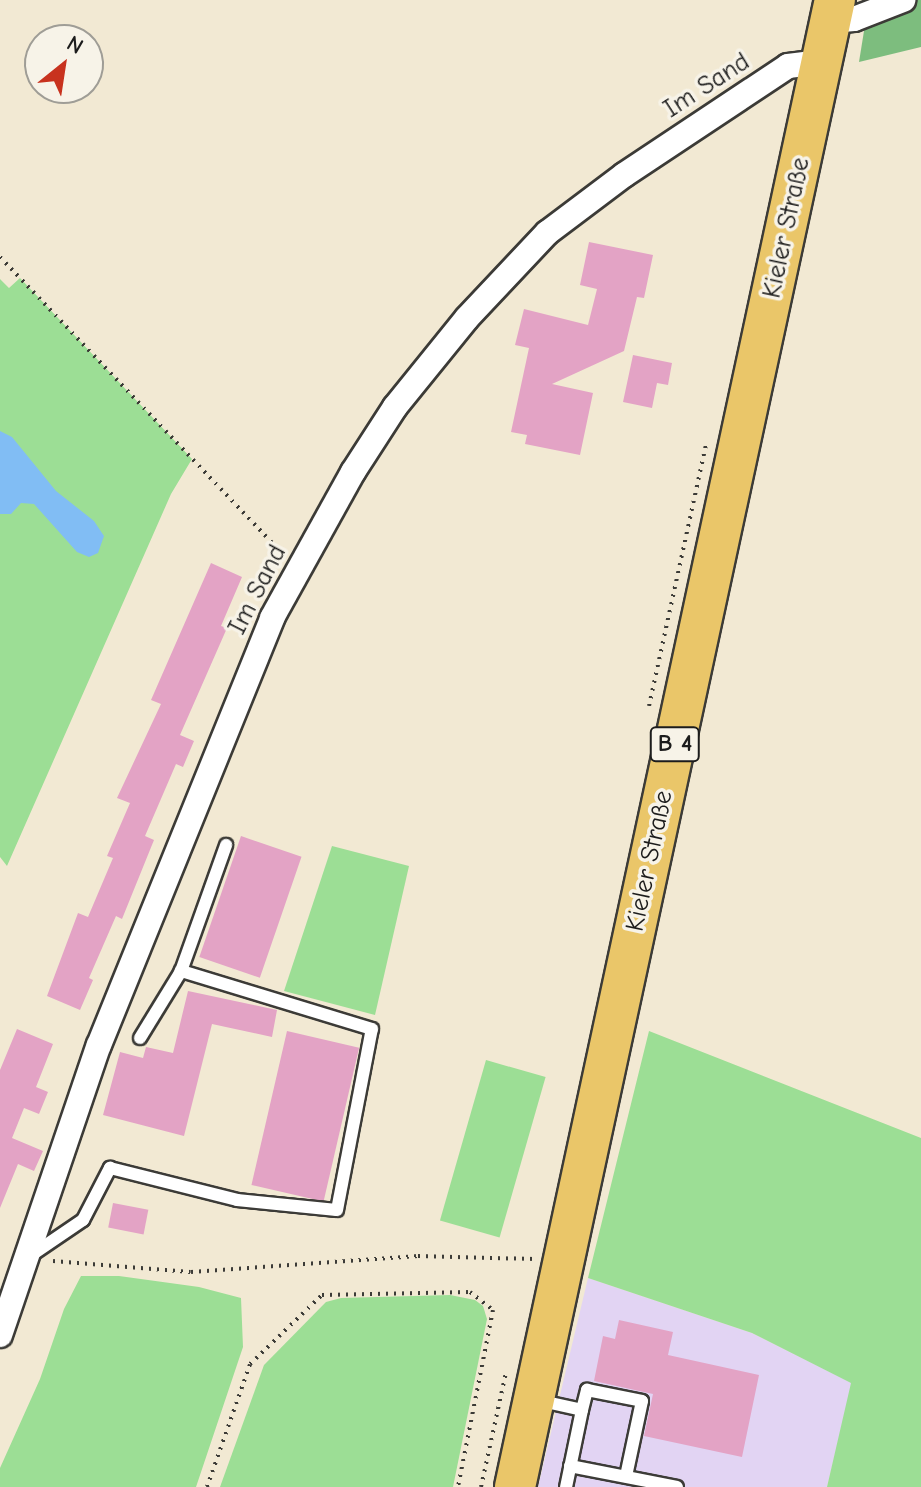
<!DOCTYPE html>
<html>
<head>
<meta charset="utf-8">
<style>
  body { margin:0 }
  #map { position:relative; width:921px; height:1487px; overflow:hidden; background:#f2e9d3; font-family:"Comic Neue",sans-serif }
  div>[style] { position:absolute }
  .built>* { inset:0; background:#e2d4f3 }
  .green>* { inset:0; background:#9cde95; transform-origin:0 0 }
  .forest>* { inset:0; background:#7dbd7e }
  .water>* { inset:0; background:#81bdf4 }
  .building>* { inset:0; background:#e3a3c5; transform-origin:0 0 }
  .path>* { height:4px; margin-top:-2px; transform-origin:0; background:repeating-linear-gradient(90deg,#3c3b37 0 2px,transparent 0 8px) }
  .roads { filter:drop-shadow(2px 0 #3c3b37) drop-shadow(-2px 0 #3c3b37) drop-shadow(0 2px #3c3b37) drop-shadow(0 -2px #3c3b37) }
  .lane>* { height:12px; margin:-6px; padding:0 6px; transform-origin:6px; border-radius:6px; background:#fff }
  .street>* { height:24px; margin:-12px; padding:0 12px; transform-origin:12px; border-radius:12px; background:#fff }
  .primary>* { height:40px; margin:-20px; padding:0 20px; transform-origin:20px; border-radius:20px; background:#eac669 }
  span { translate:-50% -50%; white-space:nowrap; text-align:center; line-height:1.15; -webkit-text-stroke:7px #f7f3e8; paint-order:stroke }
  .shield-label span { padding:2px 6px; background:#f7f3e8; border:2px solid; border-radius:6px; -webkit-text-stroke-width:0 }
  .shield-label { font-size:24px; color:#1c1c1c; font-weight:700 }
  .street-label { font-size:26px; color:#1c1c1c }
  .north { position:absolute; left:24px; top:24px; width:80px; height:80px; box-sizing:border-box; background:#f7f3e8; border:2px solid #9f9d96; border-radius:50%; rotate:30deg; font-size:22px; font-weight:700; line-height:32px; text-align:center; color:#1c1c1c }
  .north::after { content:''; display:block; margin:auto; width:28px; height:36px; background:#c8321e; clip-path:polygon(50% 0,100% 100%,50% 72%,0 100%) }
</style>
</head>
<body>
<div id="map">
  <div class="built">
    <i style="clip-path:polygon(588px 1278px,752px 1333px,852px 1383px,827px 1487px,538px 1487px)"></i>
  </div>
  <div class="green">
    <i style="clip-path:polygon(20px 278px,192px 459px,171px 494px,7px 866px,0 857px,0 279px,9px 288px)"></i>
    <i style="clip-path:polygon(332px 846px,409px 866px,375px 1015px,284px 991px)"></i>
    <i style="clip-path:polygon(649px 1031px,921px 1138px,921px 1487px,827px 1487px,851px 1383px,752px 1333px,588px 1278px)"></i>
    <i style="left:486px;top:1060px;width:62px;height:167px;rotate:16deg"></i>
    <i style="clip-path:polygon(81px 1276px,119px 1276px,199px 1287px,241px 1298px,243px 1347px,196px 1487px,0 1487px,0 1468px,40px 1379px,64px 1309px)"></i>
    <i style="clip-path:polygon(450px 1295px,475px 1300px,483px 1306px,487px 1319px,453px 1487px,220px 1487px,264px 1365px,326px 1302px,341px 1298px)"></i>
  </div>
  <div class="forest">
    <i style="clip-path:polygon(869px 0,921px 0,921px 47px,859px 62px)"></i>
  </div>
  <div class="water">
    <i style="clip-path:polygon(0 431px,12px 437px,56px 491px,94px 521px,104px 536px,98px 553px,89px 557px,77px 552px,34px 504px,21px 503px,11px 514px,0 514px)"></i>
  </div>
  <div class="building">
    <i style="clip-path:polygon(589px 242px,653px 255px,644px 298px,637px 297px,624px 351px,552px 384px,593px 393px,580px 455px,525px 444px,527px 435px,511px 432px,529px 348px,515px 345px,524px 309px,588px 325px,597px 289px,580px 285px)"></i>
    <i style="clip-path:polygon(633px 355px,672px 363px,668px 385px,657px 383px,652px 408px,623px 402px)"></i>
    <i style="clip-path:polygon(211px 563px,242px 577px,221px 626px,227px 628px,180px 735px,194px 741px,183px 767px,176px 764px,145px 836px,154px 840px,122px 919px,116px 916px,89px 978px,93px 980px,80px 1010px,47px 996px,78px 913px,88px 917px,113px 858px,107px 856px,130px 803px,117px 798px,161px 704px,151px 700px)"></i>
    <i style="left:241px;top:836px;width:64px;height:128px;rotate:19deg"></i>
    <i style="clip-path:polygon(188px 991px,277px 1010px,272px 1037px,212px 1024px,184px 1136px,103px 1115px,120px 1052px,143px 1058px,146px 1047px,173px 1053px)"></i>
    <i style="clip-path:polygon(17px 1029px,53px 1044px,36px 1087px,48px 1092px,39px 1114px,24px 1108px,12px 1138px,43px 1151px,34px 1171px,18px 1164px,0 1208px,0 1070px)"></i>
    <i style="left:287px;top:1031px;width:74px;height:158px;rotate:13deg"></i>
    <i style="left:113px;top:1203px;width:36px;height:25px;rotate:11deg"></i>
    <i style="clip-path:polygon(619px 1320px,673px 1332px,668px 1355px,759px 1375px,742px 1457px,644px 1436px,653px 1394px,594px 1381px,603px 1336px,615px 1339px)"></i>
  </div>
  <div class="path">
    <i style="left:0;top:257px;width:410px;rotate:46.4deg"></i>
    <i style="left:649px;top:706px;width:271px;rotate:-77.7deg"></i>
    <i style="left:53px;top:1261px;width:138px;rotate:4.6deg"></i>
    <i style="left:191px;top:1272px;width:228px;rotate:-4deg"></i>
    <i style="left:418px;top:1256px;width:117px;rotate:1.5deg"></i>
    <i style="left:207px;top:1487px;width:130px;rotate:-70.7deg"></i>
    <i style="left:250px;top:1364px;width:100px;rotate:-43.8deg"></i>
    <i style="left:322px;top:1295px;width:148px;rotate:-1.2deg"></i>
    <i style="left:470px;top:1292px;width:29px;rotate:38deg"></i>
    <i style="left:493px;top:1310px;width:180px;rotate:101.2deg"></i>
    <i style="left:481px;top:1487px;width:118px;rotate:-77.7deg"></i>
  </div>
  <div class="roads">
    <div class="lane">
      <i style="left:140px;top:1038px;width:79px;rotate:-58.5deg"></i>
      <i style="left:30px;top:1256px;width:64px;rotate:-34.2deg"></i>
      <i style="left:83px;top:1220px;width:59px;rotate:-62.6deg"></i>
      <i style="left:110px;top:1168px;width:131px;rotate:14.1deg"></i>
      <i style="left:237px;top:1200px;width:100px;rotate:5.7deg"></i>
      <i style="left:337px;top:1210px;width:184px;rotate:-79.1deg"></i>
      <i style="left:372px;top:1029px;width:200px;rotate:-163.1deg"></i>
      <i style="left:181px;top:971px;width:134px;rotate:-70.3deg"></i>
      <i style="left:537px;top:1400px;width:46px;rotate:12.5deg"></i>
      <i style="left:582px;top:1410px;width:79px;rotate:101.7deg"></i>
      <i style="left:582px;top:1410px;width:21px;rotate:-76deg"></i>
      <i style="left:587px;top:1390px;width:56px;rotate:11.3deg"></i>
      <i style="left:642px;top:1401px;width:77px;rotate:102deg"></i>
      <i style="left:570px;top:1466px;width:109px;rotate:11.1deg"></i>
    </div>
    <div class="street">
      <i style="left:831px;top:21px;width:23px;rotate:-5deg"></i>
      <i style="left:854px;top:19px;width:53px;rotate:-21.2deg"></i>
      <i style="left:0;top:1335px;width:306px;rotate:-71.2deg"></i>
      <i style="left:99px;top:1045px;width:461px;rotate:-67.9deg"></i>
      <i style="left:272px;top:618px;width:167px;rotate:-61deg"></i>
      <i style="left:353px;top:472px;width:77px;rotate:-57.1deg"></i>
      <i style="left:395px;top:407px;width:114px;rotate:-51deg"></i>
      <i style="left:467px;top:318px;width:117px;rotate:-46.7deg"></i>
      <i style="left:547px;top:233px;width:96px;rotate:-37deg"></i>
      <i style="left:624px;top:175px;width:197px;rotate:-33.6deg"></i>
      <i style="left:788px;top:66px;width:35px;rotate:-7deg"></i>
    </div>
    <div class="primary">
      <i style="left:515px;top:1487px;width:1521px;rotate:-77.86deg"></i>
    </div>
  </div>
  <div class="shield-label">
    <span style="left:675px;top:744px">B 4</span>
  </div>
  <div class="street-label">
    <span style="left:707px;top:86px;rotate:-33deg">Im Sand</span>
    <span style="left:787px;top:228px;rotate:-78deg">Kieler Straße</span>
    <span style="left:258px;top:590px;rotate:-63deg">Im Sand</span>
    <span style="left:650px;top:861px;rotate:-78deg">Kieler Straße</span>
  </div>
  <div class="north">N</div>
</div>
</body>
</html>
